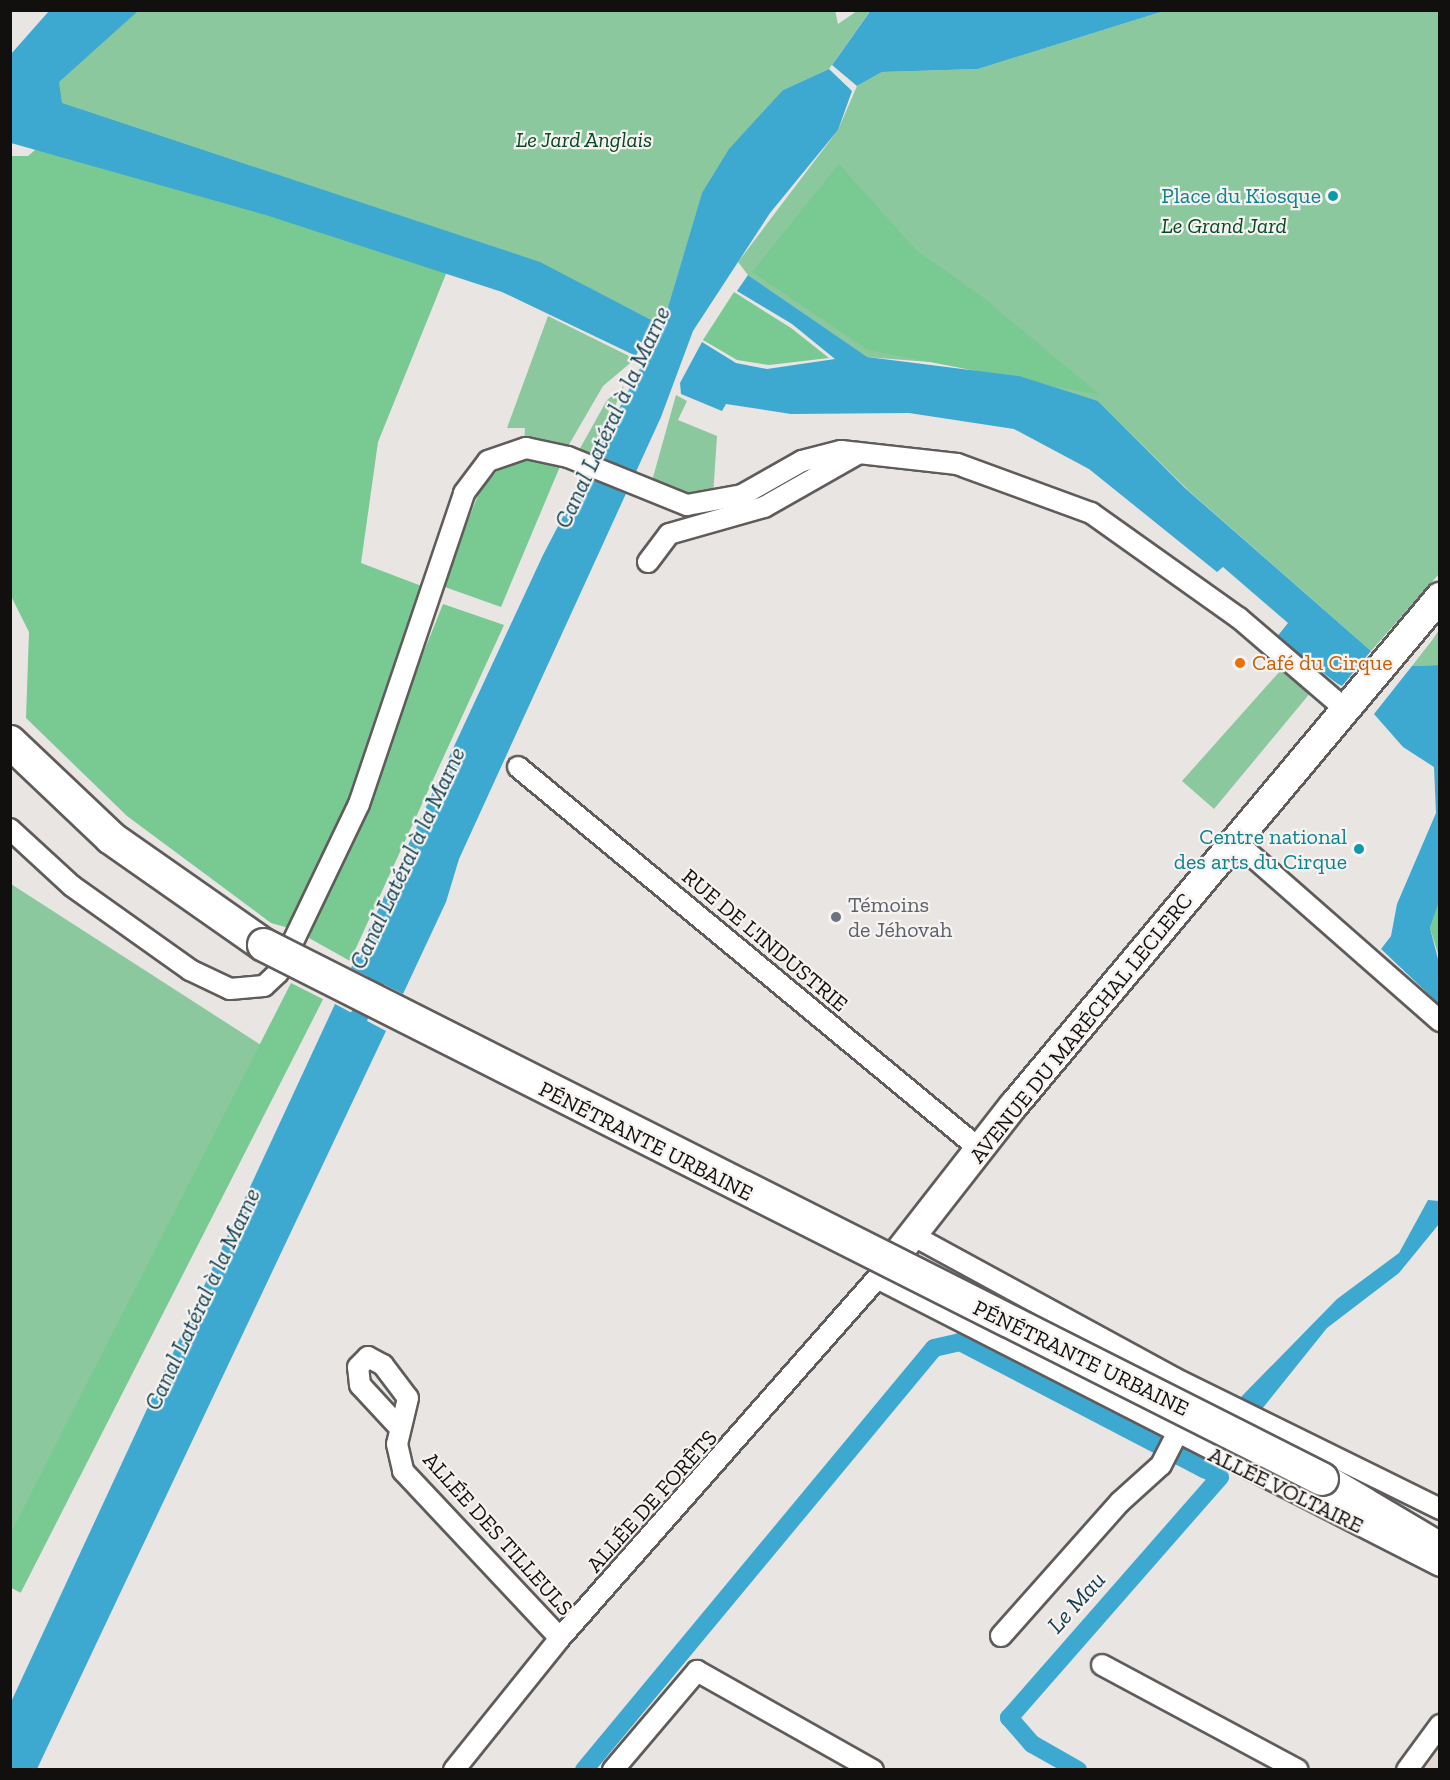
<!DOCTYPE html>
<html>
<head>
<meta charset="utf-8">
<style>
  body { margin:0 }
  #map { position:relative; width:1450px; height:1780px; overflow:hidden; background:#e9e5e3; font-family:"Zilla Slab",serif }
  div>[style] { position:absolute }
  .built>* { inset:0; background:#e5dad3 }
  .green>* { inset:0; background:#8bc89d }
  .forest>* { inset:0; background:#78c992; transform-origin:0 0 }
  .water>* { inset:0; background:#3da9d1 }
  .canal>* { height:18px; margin:-9px; padding:0 9px; transform-origin:9px; border-radius:9px; background:#3da9d1 }
  .roads { filter:drop-shadow(2px 0 #5f5c5b) drop-shadow(-2px 0 #5f5c5b) drop-shadow(0 2px #5f5c5b) drop-shadow(0 -2px #5f5c5b) }
  .street>* { height:20px; margin:-10px; padding:0 10px; transform-origin:10px; border-radius:10px; background:#fff }
  .secondary>* { height:28px; margin:-14px; padding:0 14px; transform-origin:14px; border-radius:14px; background:#fff }
  .primary>* { height:32px; margin:-16px; padding:0 16px; transform-origin:16px; border-radius:16px; background:#fff }
  .bridges { filter:drop-shadow(2px 0 #5f5c5b) drop-shadow(-2px 0 #5f5c5b) drop-shadow(0 2px #5f5c5b) drop-shadow(0 -2px #5f5c5b) }
  .primary-bridge>* { height:32px; margin:-16px; padding:0 16px; transform-origin:16px; border-radius:16px; background:#fff }
  .dots>* { width:16px; height:16px; translate:-50% -50%; box-sizing:border-box; border:3px solid #f6f3f1; border-radius:50% }
  span { translate:-50% -50%; white-space:nowrap; text-align:center; line-height:1.15; -webkit-text-stroke:4.5px #f6f3f1; paint-order:stroke }
  .park-label { font-size:22px; color:#074825; font-style:italic }
  .culture-label { font-size:22px; color:#0d838f }
  .right { translate:-100% -50%; text-align:right }
  .food-label { font-size:22px; color:#c56008 }
  .left { translate:0 -50%; text-align:left }
  .worship-label { font-size:22px; color:#5b616d }
  .street-label { font-size:22px; color:#11100f }
  .water-label { font-size:24px; color:#113f50; font-style:italic }
  .frame { position:absolute; inset:0; border:12px solid #11100f; pointer-events:none }
</style>
</head>
<body>
<div id="map">
  <div class="built">
    <i style="clip-path:polygon(1439px 1749px,1439px 1769px,1425px 1769px)"></i>
  </div>
  <div class="green">
    <i style="clip-path:polygon(835px 10px,838px 24px,857px 11px,870px 11px,829px 69px,783px 90px,702px 194px,668px 308px,653px 321px,53px 122px,36px 86px,117px 11px)"></i>
    <i style="clip-path:polygon(1164px 11px,1439px 11px,1439px 574px,1371px 651px,1189px 491px,1098px 401px,943px 363px,866px 357px,748px 275px,738px 262px,838px 130px,857px 86px,882px 72px,978px 69px)"></i>
    <i style="clip-path:polygon(548px 316px,635px 359px,603px 386px,567px 448px,524px 441px,525px 428px,507px 428px)"></i>
    <i style="clip-path:polygon(624px 386px,592px 458px,578px 452px,607px 400px)"></i>
    <i style="clip-path:polygon(676px 395px,687px 401px,678px 420px,717px 436px,713px 496px,683px 498px,650px 488px)"></i>
    <i style="clip-path:polygon(1439px 630px,1439px 665px,1412px 666px,1433px 639px)"></i>
    <i style="clip-path:polygon(1281px 670px,1311px 692px,1214px 809px,1182px 781px)"></i>
    <i style="clip-path:polygon(11px 884px,264px 1047px,11px 1590px)"></i>
  </div>
  <div class="forest">
    <i style="clip-path:polygon(47px 140px,448px 269px,378px 442px,361px 563px,440px 593px,296px 930px,271px 923px,127px 816px,26px 718px,29px 632px,11px 596px,11px 156px,28px 156px)"></i>
    <i style="clip-path:polygon(839px 164px,916px 250px,980px 295px,1100px 395px,868px 350px,752px 272px)"></i>
    <i style="clip-path:polygon(734px 292px,791px 328px,829px 358px,769px 365px,737px 360px,703px 340px)"></i>
    <i style="clip-path:polygon(524px 456px,561px 464px,501px 607px,442px 586px,480px 490px,501px 467px)"></i>
    <i style="clip-path:polygon(443px 604px,504px 625px,350px 961px,309px 938px)"></i>
    <i style="clip-path:polygon(1439px 899px,1439px 957px,1430px 928px)"></i>
    <i style="left:291px;top:983px;width:36px;height:666px;rotate:27deg"></i>
  </div>
  <div class="water">
    <i style="clip-path:polygon(871px 10px,1164px 10px,1164px 11px,978px 69px,882px 72px,857px 86px,832px 65px)"></i>
    <i style="clip-path:polygon(49px 11px,138px 11px,59px 82px,62px 103px,540px 262px,653px 321px,636px 356px,502px 292px,269px 216px,11px 143px,11px 54px)"></i>
    <i style="clip-path:polygon(829px 69px,852px 91px,838px 130px,770px 213px,693px 331px,661px 417px,459px 859px,446px 902px,403px 994px,351px 968px,543px 555px,663px 324px,702px 193px,729px 149px,783px 90px)"></i>
    <i style="clip-path:polygon(748px 275px,867px 357px,1019px 376px,1098px 401px,1185px 488px,1371px 651px,1342px 686px,1338px 684px,1276px 638px,1288px 623px,1223px 567px,1217px 572px,1089px 469px,1014px 429px,909px 413px,791px 414px,726px 404px,722px 411px,681px 394px,680px 383px,702px 342px,736px 363px,767px 369px,835px 359px,792px 324px,737px 291px)"></i>
    <i style="clip-path:polygon(1439px 665px,1440px 898px,1430px 928px,1439px 963px,1439px 1004px,1381px 949px,1391px 936px,1397px 904px,1436px 813px,1434px 767px,1403px 747px,1374px 714px,1412px 666px)"></i>
    <i style="clip-path:polygon(335px 1004px,386px 1031px,37px 1769px,11px 1769px,11px 1702px)"></i>
    <i style="clip-path:polygon(1428px 1200px,1439px 1201px,1439px 1224px,1399px 1273px,1327px 1328px,1262px 1409px,1240px 1398px,1337px 1299px,1399px 1253px)"></i>
  </div>
  <div class="canal">
    <i style="left:349px;top:1038px;width:87px;rotate:-64.9deg"></i>
    <i style="left:584px;top:1770px;width:548px;rotate:-50.33deg"></i>
    <i style="left:934px;top:1348px;width:27px;rotate:-13deg"></i>
    <i style="left:960px;top:1342px;width:275px;rotate:27.5deg"></i>
    <i style="left:1078px;top:1770px;width:53px;rotate:-150.5deg"></i>
    <i style="left:1032px;top:1744px;width:35px;rotate:-131deg"></i>
    <i style="left:1009px;top:1718px;width:320px;rotate:-48.8deg"></i>
    <i style="left:1220px;top:1477px;width:18px;rotate:-153deg"></i>
    <i style="left:1204px;top:1469px;width:12px;rotate:-55deg"></i>
  </div>
  <div class="roads">
    <div class="street">
      <i style="left:648px;top:562px;width:35px;rotate:-53deg"></i>
      <i style="left:669px;top:534px;width:99px;rotate:-15.9deg"></i>
      <i style="left:764px;top:507px;width:109px;rotate:-29.6deg"></i>
      <i style="left:518px;top:767px;width:602px;rotate:39.61deg"></i>
      <i style="left:10px;top:829px;width:84px;rotate:42.6deg"></i>
      <i style="left:72px;top:886px;width:145px;rotate:35.4deg"></i>
      <i style="left:190px;top:970px;width:44px;rotate:25.4deg"></i>
      <i style="left:230px;top:989px;width:34px;rotate:-5deg"></i>
      <i style="left:264px;top:986px;width:19px;rotate:-43deg"></i>
      <i style="left:278px;top:973px;width:187px;rotate:-64.4deg"></i>
      <i style="left:359px;top:804px;width:328px;rotate:-71.3deg"></i>
      <i style="left:464px;top:493px;width:40px;rotate:-53deg"></i>
      <i style="left:488px;top:461px;width:40px;rotate:-18.9deg"></i>
      <i style="left:526px;top:448px;width:43px;rotate:12.1deg"></i>
      <i style="left:568px;top:457px;width:128px;rotate:22deg"></i>
      <i style="left:687px;top:505px;width:56px;rotate:-10.3deg"></i>
      <i style="left:742px;top:495px;width:69px;rotate:-29.5deg"></i>
      <i style="left:802px;top:461px;width:40px;rotate:-14.4deg"></i>
      <i style="left:841px;top:451px;width:117px;rotate:6.4deg"></i>
      <i style="left:957px;top:464px;width:143px;rotate:20.1deg"></i>
      <i style="left:1091px;top:513px;width:181px;rotate:35.4deg"></i>
      <i style="left:1239px;top:618px;width:138px;rotate:40.6deg"></i>
      <i style="left:1235px;top:841px;width:273px;rotate:41.3deg"></i>
      <i style="left:914px;top:1236px;width:296px;rotate:28.6deg"></i>
      <i style="left:1174px;top:1378px;width:297px;rotate:26.2deg"></i>
      <i style="left:879px;top:1279px;width:630px;rotate:27.09deg"></i>
      <i style="left:398px;top:1426px;width:56px;rotate:-132.8deg"></i>
      <i style="left:360px;top:1385px;width:18px;rotate:-96deg"></i>
      <i style="left:358px;top:1367px;width:14px;rotate:-45deg"></i>
      <i style="left:368px;top:1357px;width:17px;rotate:28deg"></i>
      <i style="left:383px;top:1365px;width:41px;rotate:52.9deg"></i>
      <i style="left:408px;top:1398px;width:47px;rotate:103.4deg"></i>
      <i style="left:397px;top:1444px;width:28px;rotate:77deg"></i>
      <i style="left:403px;top:1471px;width:229px;rotate:46.8deg"></i>
      <i style="left:1001px;top:1636px;width:179px;rotate:-48.4deg"></i>
      <i style="left:1120px;top:1502px;width:55px;rotate:-42.1deg"></i>
      <i style="left:1161px;top:1465px;width:34px;rotate:-63deg"></i>
      <i style="left:1102px;top:1665px;width:222px;rotate:28.2deg"></i>
      <i style="left:454px;top:1770px;width:169px;rotate:-51.2deg"></i>
      <i style="left:560px;top:1638px;width:496px;rotate:-48.6deg"></i>
      <i style="left:613px;top:1770px;width:130px;rotate:-49.7deg"></i>
      <i style="left:697px;top:1671px;width:202px;rotate:29.4deg"></i>
      <i style="left:1407px;top:1770px;width:56px;rotate:-53.7deg"></i>
    </div>
    <div class="secondary">
      <i style="left:888px;top:1266px;width:204px;rotate:-52deg"></i>
      <i style="left:1014px;top:1105px;width:663px;rotate:-50.02deg"></i>
    </div>
    <div class="primary">
      <i style="left:10px;top:742px;width:139px;rotate:43.5deg"></i>
      <i style="left:111px;top:838px;width:187px;rotate:35deg"></i>
      <i style="left:1322px;top:1479px;width:137px;rotate:30.7deg"></i>
    </div>
  </div>
  <div class="bridges">
    <div class="primary-bridge">
      <i style="left:264px;top:945px;width:1185px;rotate:26.78deg"></i>
    </div>
  </div>
  <div class="dots">
    <i style="left:1333px;top:196px;background:#0f9aa8"></i>
    <i style="left:1240px;top:663px;background:#e8710a"></i>
    <i style="left:1359px;top:849px;background:#0f9aa8"></i>
    <i style="left:836px;top:917px;background:#6b7280"></i>
  </div>
  <div class="park-label">
    <span style="left:584px;top:140px">Le Jard Anglais</span>
    <span style="left:1224px;top:226px">Le Grand Jard</span>
  </div>
  <div class="culture-label">
    <span class="right" style="left:1321px;top:196px">Place du Kiosque</span>
    <span class="right" style="left:1347px;top:849px">Centre national<br>des arts du Cirque</span>
  </div>
  <div class="food-label">
    <span class="left" style="left:1252px;top:663px">Café du Cirque</span>
  </div>
  <div class="worship-label">
    <span class="left" style="left:848px;top:917px">Témoins<br>de Jéhovah</span>
  </div>
  <div class="street-label">
    <span style="left:765px;top:940px;rotate:40deg">RUE DE L'INDUSTRIE</span>
    <span style="left:1081px;top:1028px;rotate:-51deg">AVENUE DU MARÉCHAL LECLERC</span>
    <span style="left:646px;top:1141px;rotate:27deg">PÉNÉTRANTE URBAINE</span>
    <span style="left:1081px;top:1358px;rotate:26deg">PÉNÉTRANTE URBAINE</span>
    <span style="left:1286px;top:1490px;rotate:26deg">ALLÉE VOLTAIRE</span>
    <span style="left:652px;top:1501px;rotate:-48deg">ALLÉE DE FORÊTS</span>
    <span style="left:498px;top:1534px;rotate:48deg">ALLÉE DES TILLEULS</span>
  </div>
  <div class="water-label">
    <span style="left:612px;top:417px;rotate:-65deg">Canal Latéral à la Marne</span>
    <span style="left:407px;top:858px;rotate:-65deg">Canal Latéral à la Marne</span>
    <span style="left:202px;top:1299px;rotate:-65deg">Canal Latéral à la Marne</span>
    <span style="left:1076px;top:1602px;rotate:-48deg">Le Mau</span>
  </div>
  <div class="frame"></div>
</div>
</body>
</html>
